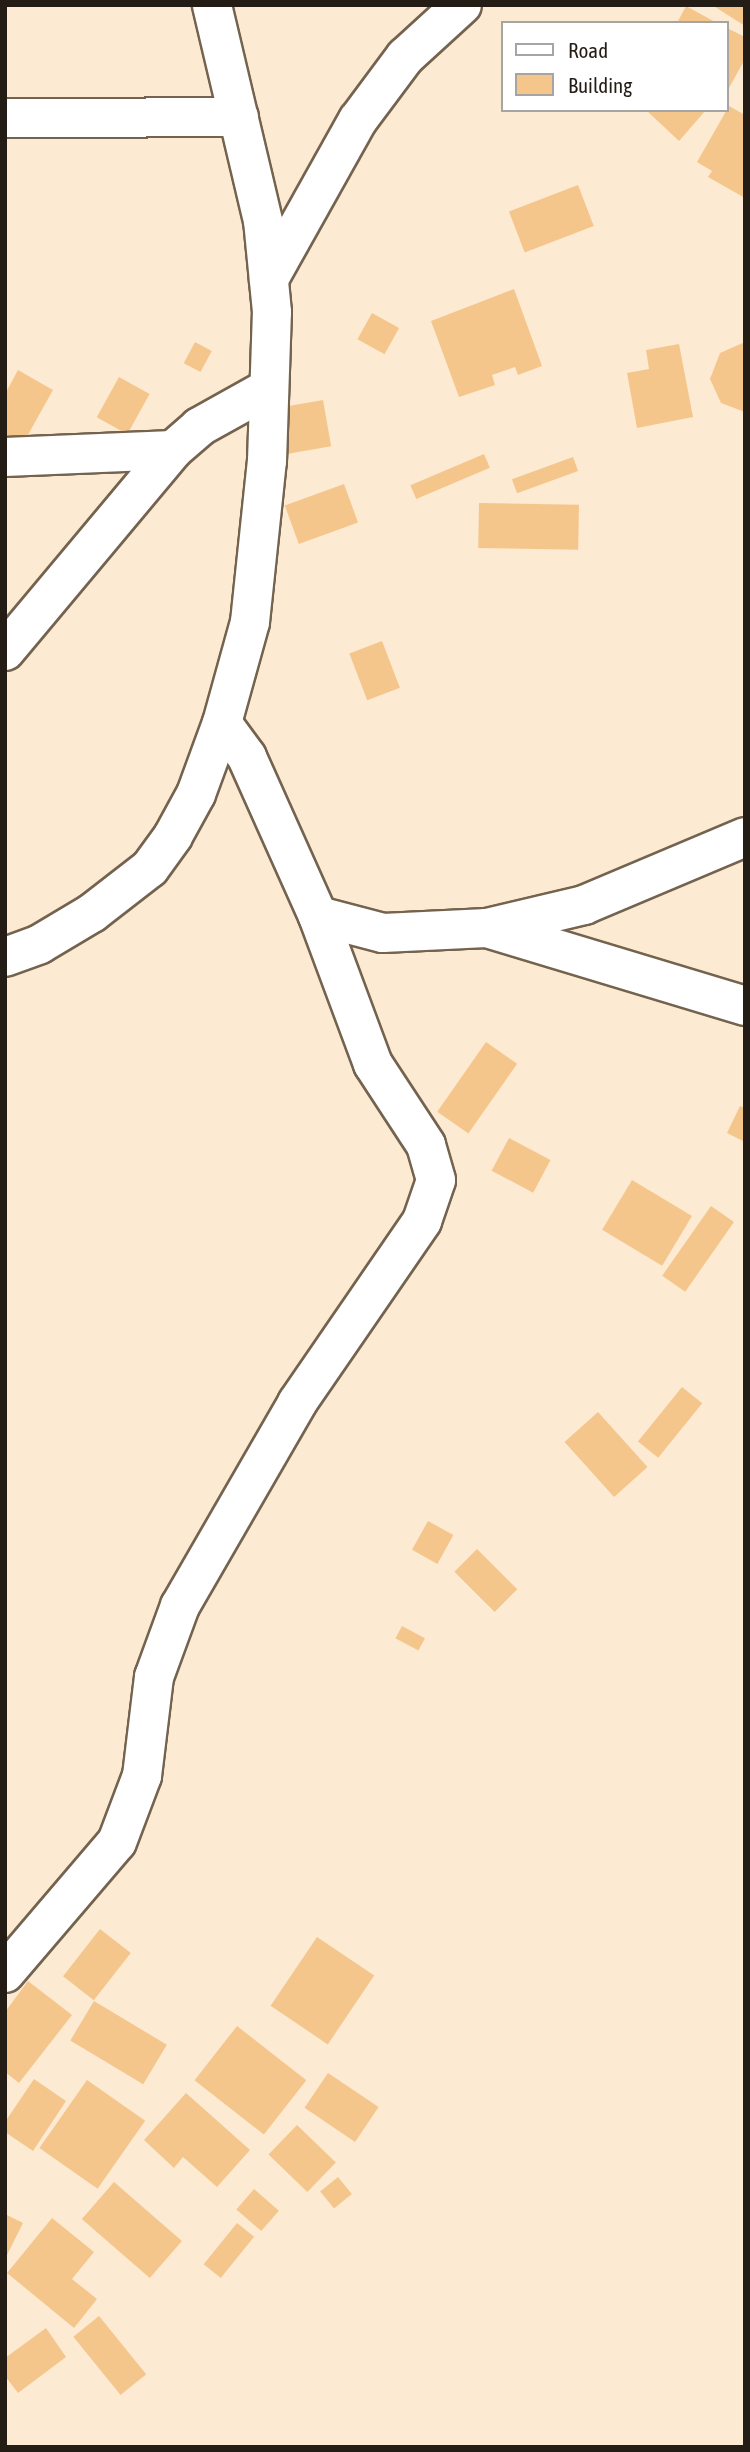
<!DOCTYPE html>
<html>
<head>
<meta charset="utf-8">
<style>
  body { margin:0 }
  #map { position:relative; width:750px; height:2452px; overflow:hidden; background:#fdead3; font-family:"Asap Condensed",sans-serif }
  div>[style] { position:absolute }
  .building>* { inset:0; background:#f5c68c; transform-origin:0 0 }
  .roads { filter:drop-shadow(2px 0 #73634f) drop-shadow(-2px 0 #73634f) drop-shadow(0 2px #73634f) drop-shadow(0 -2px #73634f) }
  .minor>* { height:38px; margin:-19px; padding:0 19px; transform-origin:19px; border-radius:19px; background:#fff }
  span { translate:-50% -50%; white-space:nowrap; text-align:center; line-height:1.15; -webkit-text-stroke:5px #fff; paint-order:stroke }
  .frame { position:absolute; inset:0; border:7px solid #241d15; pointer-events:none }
  .legend { position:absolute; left:501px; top:21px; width:228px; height:91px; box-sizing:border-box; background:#fff; border:2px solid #a7a5a1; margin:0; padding:9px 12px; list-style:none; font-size:21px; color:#241d15 }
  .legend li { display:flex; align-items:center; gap:14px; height:35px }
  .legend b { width:35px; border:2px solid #a7a5a1 }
</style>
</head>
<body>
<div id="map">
  <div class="building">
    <i style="clip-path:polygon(712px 5px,745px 5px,745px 26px)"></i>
    <i style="clip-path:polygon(686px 6px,717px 23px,677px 23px)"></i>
    <i style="clip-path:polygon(727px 28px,745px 37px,745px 59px,729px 88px)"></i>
    <i style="clip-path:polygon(729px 106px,745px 115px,745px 198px,708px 177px,712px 171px,697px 162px)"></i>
    <i style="clip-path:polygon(646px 110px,706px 110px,679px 141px)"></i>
    <i style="left:578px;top:185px;width:44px;height:74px;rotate:69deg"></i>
    <i style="clip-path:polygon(514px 289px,542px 366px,518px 375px,515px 367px,492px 375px,495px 385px,459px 397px,431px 321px)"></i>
    <i style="left:372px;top:313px;width:31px;height:30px;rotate:29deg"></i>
    <i style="left:195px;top:342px;width:19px;height:24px;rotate:28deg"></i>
    <i style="clip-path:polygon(745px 342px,745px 412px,721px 403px,710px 379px,720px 353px)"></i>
    <i style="clip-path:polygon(679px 344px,693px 417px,637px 428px,627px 373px,649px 369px,646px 350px)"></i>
    <i style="clip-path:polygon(18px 370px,53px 390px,19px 451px,5px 443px,5px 394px)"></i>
    <i style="left:119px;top:377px;width:35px;height:46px;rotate:29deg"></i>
    <i style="left:323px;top:400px;width:47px;height:45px;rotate:80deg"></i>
    <i style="left:484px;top:454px;width:15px;height:80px;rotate:67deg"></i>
    <i style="left:573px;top:457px;width:15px;height:65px;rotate:70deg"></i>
    <i style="left:344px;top:484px;width:41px;height:63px;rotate:70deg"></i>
    <i style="left:479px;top:503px;width:100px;height:45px;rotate:1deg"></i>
    <i style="left:382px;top:641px;width:50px;height:35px;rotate:69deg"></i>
    <i style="left:486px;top:1042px;width:38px;height:85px;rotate:35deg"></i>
    <i style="clip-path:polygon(740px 1106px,745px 1108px,745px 1142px,727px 1133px)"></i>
    <i style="left:509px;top:1138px;width:47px;height:37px;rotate:28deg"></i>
    <i style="left:632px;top:1180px;width:70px;height:58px;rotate:31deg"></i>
    <i style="left:711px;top:1206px;width:28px;height:85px;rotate:35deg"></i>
    <i style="left:682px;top:1387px;width:26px;height:70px;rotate:39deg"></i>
    <i style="left:598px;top:1412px;width:74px;height:45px;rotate:48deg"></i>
    <i style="left:428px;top:1521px;width:29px;height:33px;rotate:29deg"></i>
    <i style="left:477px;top:1549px;width:57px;height:32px;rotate:45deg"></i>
    <i style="left:402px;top:1626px;width:26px;height:14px;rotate:28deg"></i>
    <i style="left:100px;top:1929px;width:39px;height:60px;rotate:38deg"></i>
    <i style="left:317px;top:1937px;width:69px;height:83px;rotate:34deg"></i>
    <i style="clip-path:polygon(28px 1981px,72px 2015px,19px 2083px,5px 2072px,5px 2012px)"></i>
    <i style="left:94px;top:2001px;width:85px;height:46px;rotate:31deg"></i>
    <i style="left:237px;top:2026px;width:88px;height:69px;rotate:38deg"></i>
    <i style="left:328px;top:2073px;width:61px;height:42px;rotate:34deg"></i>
    <i style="clip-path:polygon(34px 2079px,66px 2101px,33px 2151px,5px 2132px,5px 2122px)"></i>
    <i style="left:87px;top:2080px;width:71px;height:83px;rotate:35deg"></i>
    <i style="clip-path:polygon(186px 2093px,250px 2150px,217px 2187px,183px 2157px,174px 2168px,144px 2140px)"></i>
    <i style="left:297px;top:2125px;width:54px;height:41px;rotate:44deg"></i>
    <i style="left:338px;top:2177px;width:22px;height:23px;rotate:51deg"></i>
    <i style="left:114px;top:2182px;width:90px;height:49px;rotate:41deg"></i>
    <i style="left:254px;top:2189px;width:33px;height:27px;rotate:41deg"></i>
    <i style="clip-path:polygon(5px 2214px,23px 2223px,5px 2259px)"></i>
    <i style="clip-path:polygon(52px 2218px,94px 2252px,72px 2279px,97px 2299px,74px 2328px,7px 2273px)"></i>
    <i style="left:237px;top:2223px;width:22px;height:53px;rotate:39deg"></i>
    <i style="left:99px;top:2316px;width:75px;height:33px;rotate:51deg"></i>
    <i style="clip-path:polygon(46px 2328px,66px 2357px,18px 2393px,5px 2376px,5px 2358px)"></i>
  </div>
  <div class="roads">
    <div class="minor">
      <i style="left:5px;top:118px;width:234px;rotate:-0.2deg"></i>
      <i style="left:269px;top:279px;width:182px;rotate:-60.8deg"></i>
      <i style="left:358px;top:120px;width:79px;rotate:-53.3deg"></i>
      <i style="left:405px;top:57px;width:77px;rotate:-42.4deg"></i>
      <i style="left:5px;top:457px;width:168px;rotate:-2.4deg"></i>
      <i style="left:173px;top:450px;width:35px;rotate:-41deg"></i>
      <i style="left:199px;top:427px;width:80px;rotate:-29.1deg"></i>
      <i style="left:5px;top:651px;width:262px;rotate:-50.1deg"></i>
      <i style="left:318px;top:916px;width:67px;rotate:14.7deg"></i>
      <i style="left:383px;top:933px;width:104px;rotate:-2.8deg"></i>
      <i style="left:487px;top:928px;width:100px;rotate:-13.3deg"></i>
      <i style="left:584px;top:905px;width:175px;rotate:-22.9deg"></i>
      <i style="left:487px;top:928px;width:270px;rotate:16.8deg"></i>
      <i style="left:5px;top:957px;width:37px;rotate:-20deg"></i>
      <i style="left:40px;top:944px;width:61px;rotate:-30.8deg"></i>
      <i style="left:92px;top:913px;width:73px;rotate:-37.8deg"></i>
      <i style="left:150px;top:868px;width:39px;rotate:-54deg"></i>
      <i style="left:173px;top:836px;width:48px;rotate:-61.3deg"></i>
      <i style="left:196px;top:794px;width:76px;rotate:-69.9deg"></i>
      <i style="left:222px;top:723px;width:105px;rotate:-74.5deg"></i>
      <i style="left:250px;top:622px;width:162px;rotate:-84deg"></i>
      <i style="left:267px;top:461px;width:149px;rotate:-88.1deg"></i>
      <i style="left:272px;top:312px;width:91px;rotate:-95.6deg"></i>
      <i style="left:263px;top:221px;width:222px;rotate:-103.3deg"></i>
      <i style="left:5px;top:1973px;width:172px;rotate:-49.5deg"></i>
      <i style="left:117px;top:1842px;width:71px;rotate:-69.3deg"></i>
      <i style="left:142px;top:1776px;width:100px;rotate:-83.1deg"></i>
      <i style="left:154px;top:1677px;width:76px;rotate:-69.9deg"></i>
      <i style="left:180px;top:1606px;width:234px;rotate:-60deg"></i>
      <i style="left:297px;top:1403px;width:221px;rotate:-55.5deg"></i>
      <i style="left:422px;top:1221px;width:43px;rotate:-71.1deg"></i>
      <i style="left:436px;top:1180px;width:36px;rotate:-106deg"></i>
      <i style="left:426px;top:1145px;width:97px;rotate:-123.2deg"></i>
      <i style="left:373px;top:1064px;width:158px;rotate:-110.4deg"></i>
      <i style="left:318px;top:916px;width:174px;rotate:-114.1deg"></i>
      <i style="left:247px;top:757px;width:42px;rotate:-126.3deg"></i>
    </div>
  </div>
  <div class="frame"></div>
  <ul class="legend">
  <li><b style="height:9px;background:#fff"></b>Road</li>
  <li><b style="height:19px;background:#f5c68c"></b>Building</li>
  </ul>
</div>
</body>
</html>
